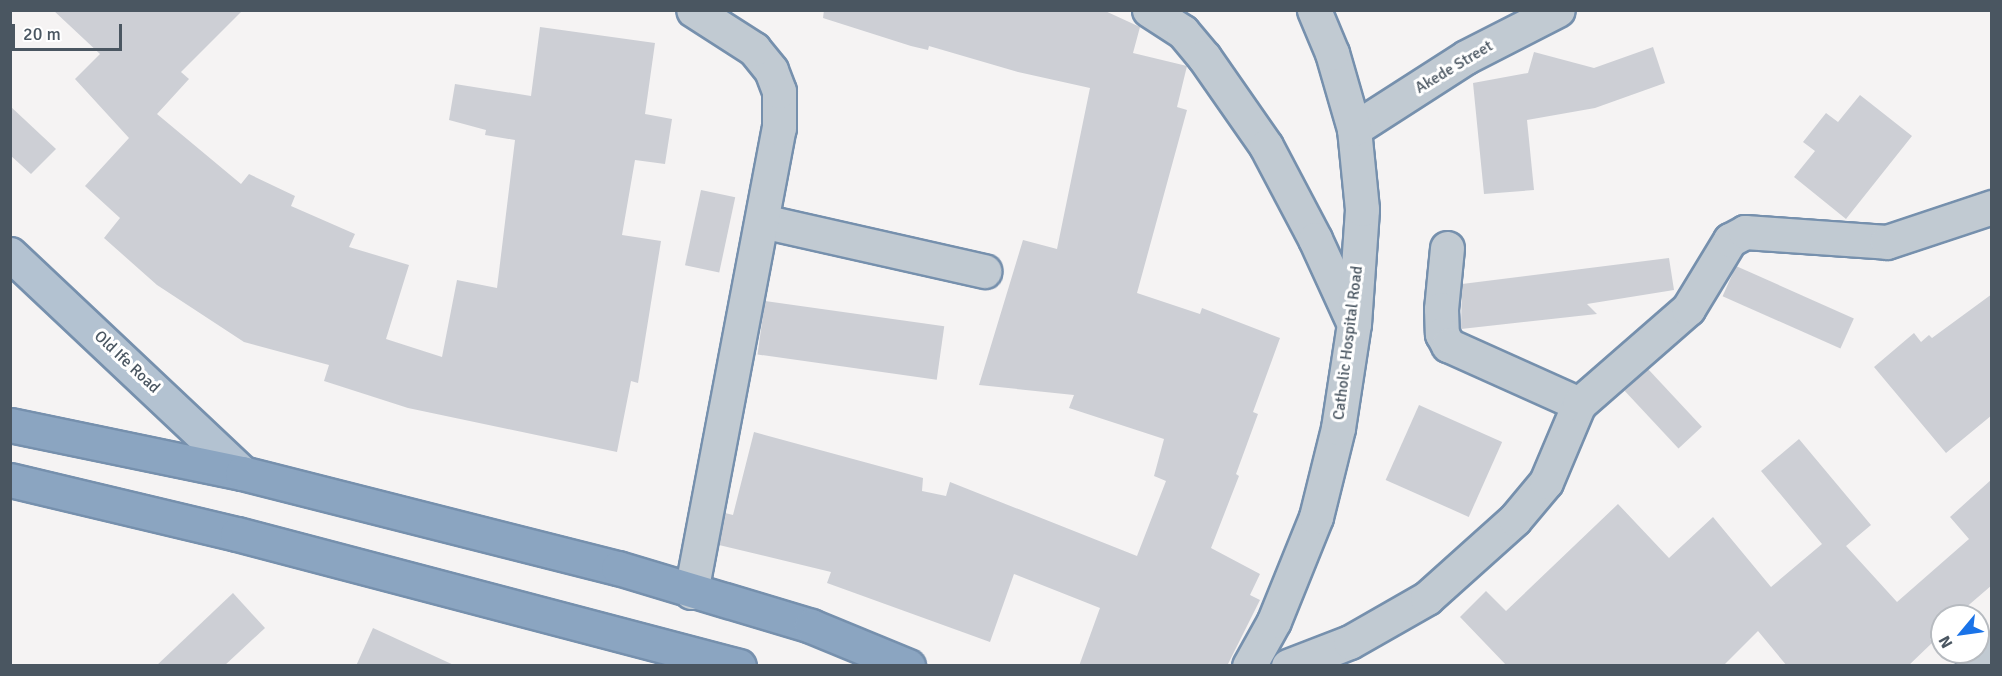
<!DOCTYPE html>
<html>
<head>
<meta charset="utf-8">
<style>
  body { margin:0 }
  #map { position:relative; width:2002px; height:676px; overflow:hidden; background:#f5f3f3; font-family:Signika,sans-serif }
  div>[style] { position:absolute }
  .building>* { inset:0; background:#cdcfd5; transform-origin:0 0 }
  .roads { filter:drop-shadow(2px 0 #7690ad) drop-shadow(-2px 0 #7690ad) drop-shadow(0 2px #7690ad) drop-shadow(0 -2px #7690ad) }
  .minor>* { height:33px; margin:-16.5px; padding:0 16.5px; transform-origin:16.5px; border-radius:16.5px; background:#c1cad2 }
  .major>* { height:33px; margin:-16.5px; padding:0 16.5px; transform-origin:16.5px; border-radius:16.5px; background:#b3c2d1 }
  .highway>* { height:33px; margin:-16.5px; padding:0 16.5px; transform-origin:16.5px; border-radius:16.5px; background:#8ba5c1 }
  span { translate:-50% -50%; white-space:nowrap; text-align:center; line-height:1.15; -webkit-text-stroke:6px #fff; paint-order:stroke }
  .street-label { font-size:16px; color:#4a5661 }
  .frame { position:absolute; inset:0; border:12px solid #4a5661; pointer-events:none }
  .north { position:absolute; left:1930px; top:604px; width:60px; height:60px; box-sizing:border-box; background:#fff; border:2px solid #b7bbc0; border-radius:50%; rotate:241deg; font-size:16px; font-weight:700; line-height:24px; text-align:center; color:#4a5661 }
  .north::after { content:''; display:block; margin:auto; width:21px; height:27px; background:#1a73e8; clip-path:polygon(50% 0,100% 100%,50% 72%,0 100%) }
  .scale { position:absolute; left:12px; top:24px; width:110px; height:27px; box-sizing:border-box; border:3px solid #4a5661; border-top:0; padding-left:8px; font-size:18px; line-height:21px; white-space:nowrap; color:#4a5661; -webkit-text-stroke:4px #fff; paint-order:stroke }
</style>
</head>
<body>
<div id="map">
  <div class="building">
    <i style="clip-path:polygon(53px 10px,243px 10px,181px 72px,189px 79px,157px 114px,241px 184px,249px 174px,295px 196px,291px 206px,355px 234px,349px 247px,409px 265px,386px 339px,442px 357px,457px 280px,497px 288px,515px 140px,485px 135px,486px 130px,449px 120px,455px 84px,531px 96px,540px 27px,655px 43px,645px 114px,672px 119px,665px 164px,635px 160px,622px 235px,661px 241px,638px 383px,631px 381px,617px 452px,408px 408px,324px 381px,329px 365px,244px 342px,157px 285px,104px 238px,120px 218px,85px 186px,129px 138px,75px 79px,100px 54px)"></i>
    <i style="clip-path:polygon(824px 10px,1103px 10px,1140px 27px,1133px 53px,1187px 66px,1177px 107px,1187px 110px,1137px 293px,1200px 314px,1202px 308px,1280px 338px,1253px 412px,1258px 414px,1236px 474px,1239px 476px,1211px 548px,1260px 574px,1250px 595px,1260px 600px,1227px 666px,1079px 666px,1100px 608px,1014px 574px,990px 642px,827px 583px,831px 572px,719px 545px,725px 513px,733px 515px,754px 432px,923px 478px,922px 491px,946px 496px,950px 482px,1137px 556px,1166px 481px,1154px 476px,1164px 439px,1069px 408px,1074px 395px,979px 385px,1023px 240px,1057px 249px,1090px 88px,1018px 72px,929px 46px,928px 50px,911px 46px,823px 18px)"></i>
    <i style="clip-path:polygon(1653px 47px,1665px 83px,1595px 108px,1527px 120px,1534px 190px,1484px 194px,1473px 83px,1528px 73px,1534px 52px,1594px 68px)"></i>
    <i style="clip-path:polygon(1860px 95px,1912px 136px,1846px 219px,1794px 177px,1815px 151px,1803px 142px,1826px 113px,1838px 122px)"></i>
    <i style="clip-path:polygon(10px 106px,56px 149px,31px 174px,10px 155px)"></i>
    <i style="left:701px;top:190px;width:35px;height:77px;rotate:12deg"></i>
    <i style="clip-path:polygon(1669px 258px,1674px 290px,1587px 304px,1597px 314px,1461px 329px,1462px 284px)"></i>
    <i style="left:1736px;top:266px;width:129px;height:33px;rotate:24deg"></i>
    <i style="clip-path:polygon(1992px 294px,1992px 415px,1946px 453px,1874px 367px,1914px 333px,1921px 342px,1929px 335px,1932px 338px)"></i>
    <i style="left:765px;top:301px;width:181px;height:54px;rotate:8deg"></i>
    <i style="left:1648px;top:369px;width:79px;height:32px;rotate:47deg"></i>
    <i style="left:1419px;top:405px;width:91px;height:82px;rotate:24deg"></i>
    <i style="clip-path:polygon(1799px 439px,1871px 525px,1846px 546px,1897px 602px,1969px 539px,1950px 517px,1992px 479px,1992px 585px,1956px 616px,1942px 616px,1942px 628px,1930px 639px,1933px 642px,1908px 666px,1787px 666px,1758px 631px,1723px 666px,1507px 666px,1460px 617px,1486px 591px,1506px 611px,1618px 504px,1669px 558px,1713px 517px,1771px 587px,1822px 544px,1761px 471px)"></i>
    <i style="clip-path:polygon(233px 593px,265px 628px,224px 666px,156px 666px)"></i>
    <i style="clip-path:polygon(373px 628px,456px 666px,356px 666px)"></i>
  </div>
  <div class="roads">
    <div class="minor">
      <i style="left:1149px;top:10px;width:40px;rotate:32.9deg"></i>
      <i style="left:1183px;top:32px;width:33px;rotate:50deg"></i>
      <i style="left:1204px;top:57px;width:108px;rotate:55.1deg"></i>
      <i style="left:1266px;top:146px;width:105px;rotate:62.2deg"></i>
      <i style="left:1315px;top:239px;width:89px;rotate:65.4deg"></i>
      <i style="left:1354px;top:129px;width:133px;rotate:-32.7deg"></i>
      <i style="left:1466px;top:57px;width:103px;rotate:-27.1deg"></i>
      <i style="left:762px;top:221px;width:228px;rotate:12.7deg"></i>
      <i style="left:1447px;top:248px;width:61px;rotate:95.6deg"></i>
      <i style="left:1441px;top:309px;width:25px;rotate:88deg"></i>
      <i style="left:1442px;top:334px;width:13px;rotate:61deg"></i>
      <i style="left:1448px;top:345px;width:144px;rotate:24.2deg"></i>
      <i style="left:691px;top:592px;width:472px;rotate:-79.3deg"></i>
      <i style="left:779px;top:128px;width:37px;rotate:-90deg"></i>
      <i style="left:779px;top:91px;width:22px;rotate:-111deg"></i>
      <i style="left:771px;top:70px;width:27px;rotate:-129deg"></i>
      <i style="left:754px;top:49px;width:72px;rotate:-147.4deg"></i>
      <i style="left:1249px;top:666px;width:51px;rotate:-60.9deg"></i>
      <i style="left:1274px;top:621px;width:112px;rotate:-68deg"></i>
      <i style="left:1316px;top:517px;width:92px;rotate:-76.1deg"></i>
      <i style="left:1338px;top:428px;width:105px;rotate:-81.3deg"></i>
      <i style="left:1354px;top:324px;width:115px;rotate:-86deg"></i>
      <i style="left:1362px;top:209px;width:80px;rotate:-95.7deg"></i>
      <i style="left:1354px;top:129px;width:79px;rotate:-106.1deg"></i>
      <i style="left:1332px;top:53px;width:47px;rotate:-112.7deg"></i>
      <i style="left:1288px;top:666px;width:66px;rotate:-21.2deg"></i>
      <i style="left:1350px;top:642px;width:89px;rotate:-29.7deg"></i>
      <i style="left:1427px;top:598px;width:118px;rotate:-41.9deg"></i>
      <i style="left:1515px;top:519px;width:48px;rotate:-50deg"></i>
      <i style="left:1546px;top:482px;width:85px;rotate:-67.1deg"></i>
      <i style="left:1579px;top:404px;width:145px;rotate:-41.1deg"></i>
      <i style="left:1688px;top:309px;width:81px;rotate:-58.7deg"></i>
      <i style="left:1730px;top:240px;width:17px;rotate:-28deg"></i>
      <i style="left:1745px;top:232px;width:142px;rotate:4deg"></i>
      <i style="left:1887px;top:242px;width:111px;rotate:-18.4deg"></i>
      <i style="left:1973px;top:666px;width:25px;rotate:-42deg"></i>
    </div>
    <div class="major">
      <i style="left:10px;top:254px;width:319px;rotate:43.3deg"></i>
    </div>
    <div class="highway">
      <i style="left:10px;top:425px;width:237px;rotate:11.7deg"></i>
      <i style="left:242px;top:473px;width:388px;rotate:14.2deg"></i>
      <i style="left:618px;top:568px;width:202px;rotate:16.7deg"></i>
      <i style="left:811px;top:626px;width:105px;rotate:22.4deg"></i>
      <i style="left:10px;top:480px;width:233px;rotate:13.4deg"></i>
      <i style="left:237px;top:534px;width:519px;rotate:14.73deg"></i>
    </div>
  </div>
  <div class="street-label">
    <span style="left:1454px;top:67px;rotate:-31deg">Akede Street</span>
    <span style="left:1348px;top:343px;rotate:-83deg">Catholic Hospital Road</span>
    <span style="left:127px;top:362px;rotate:43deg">Old Ife Road</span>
  </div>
  <div class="frame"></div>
  <div class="north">N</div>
  <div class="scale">20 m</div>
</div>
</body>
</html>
